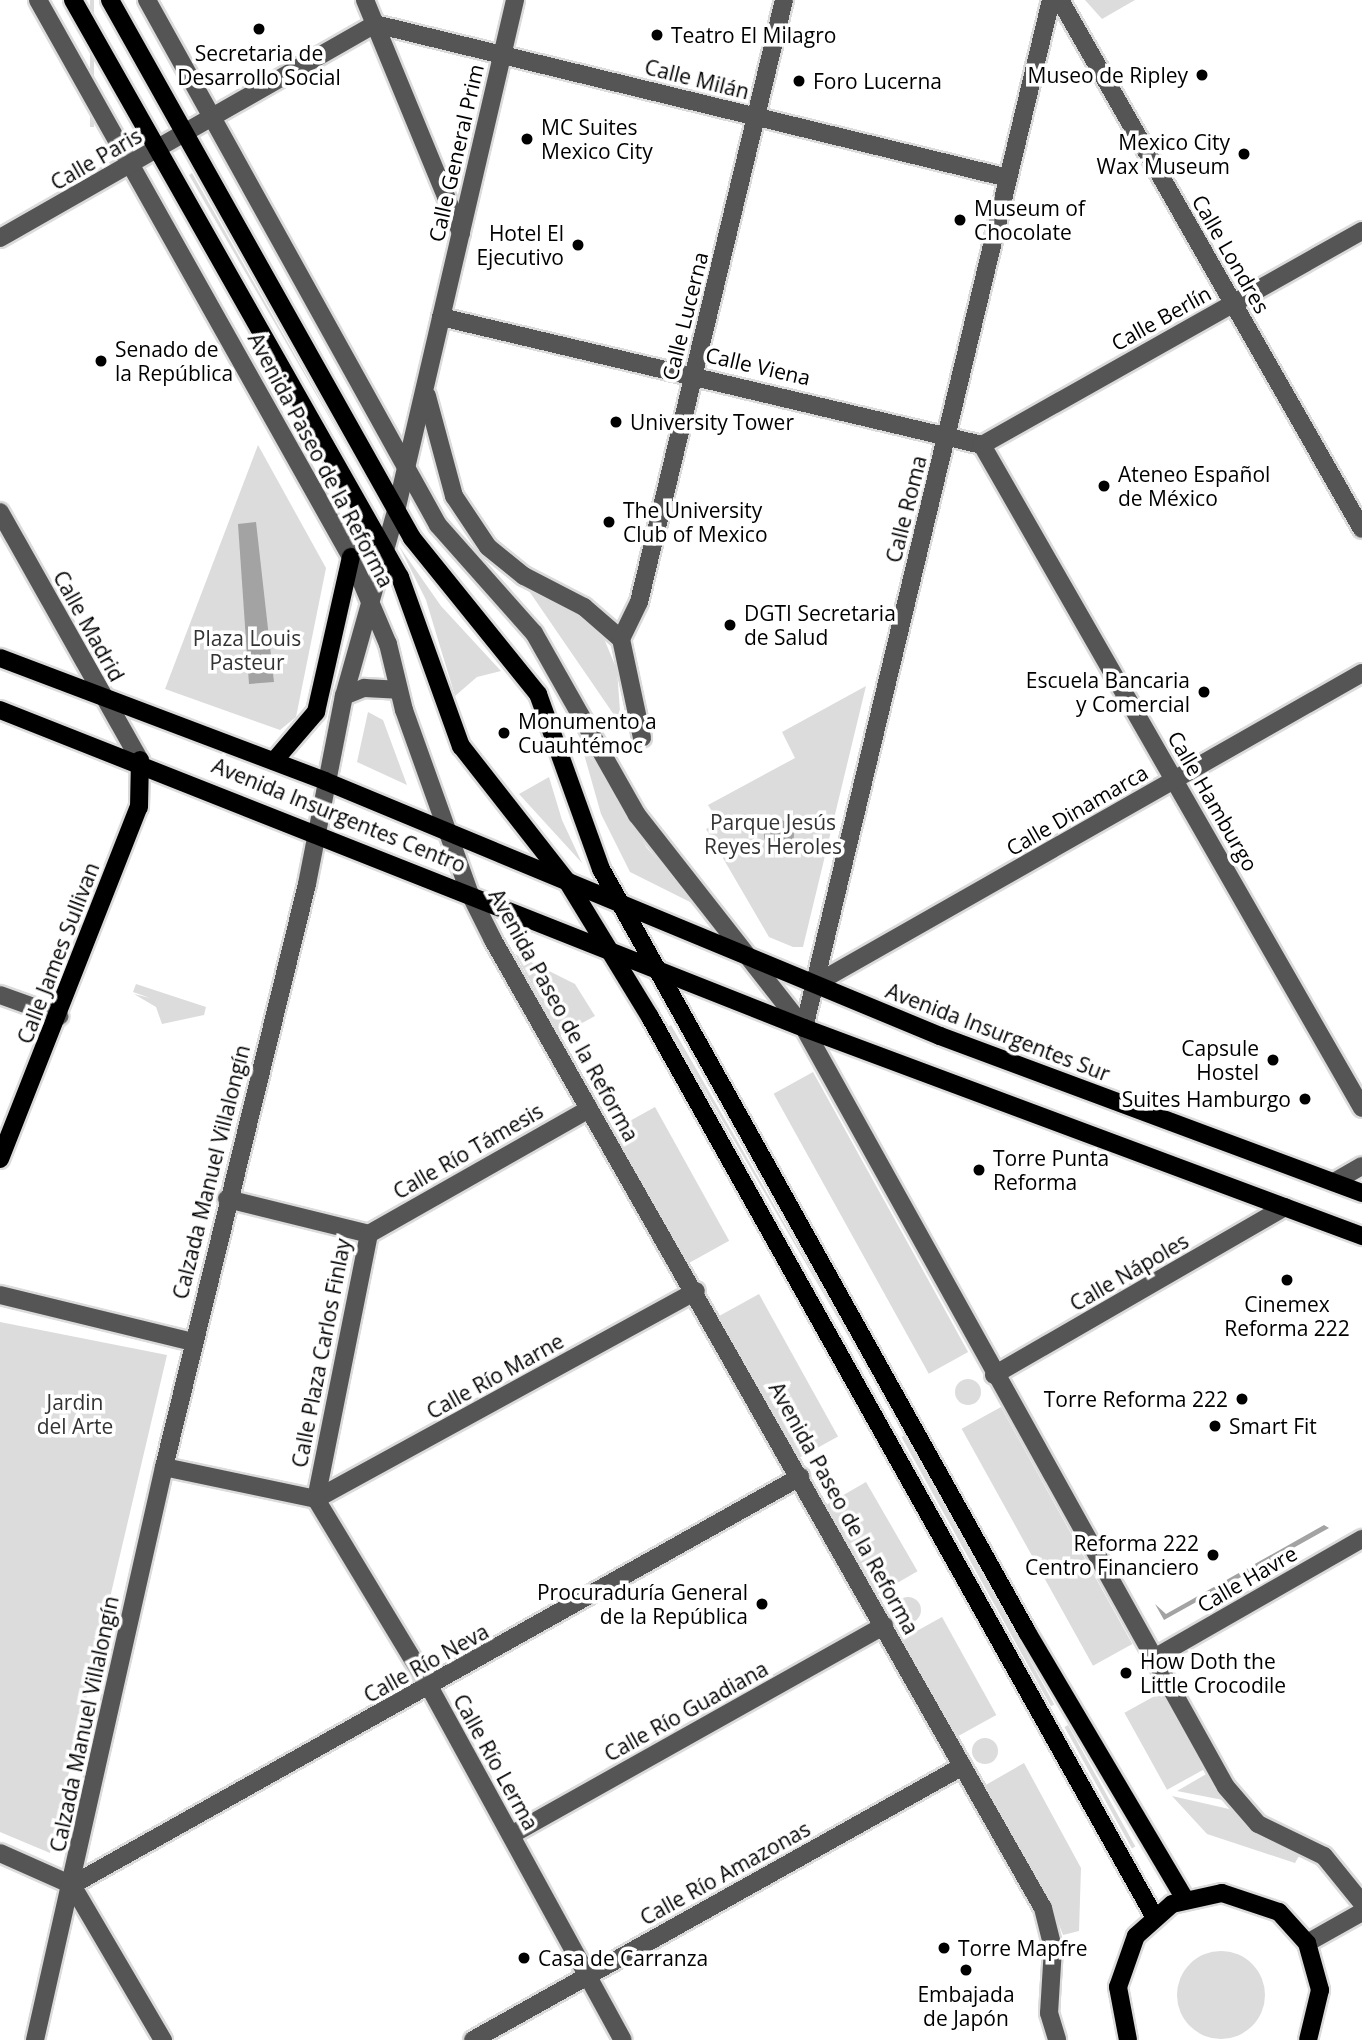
<!DOCTYPE html>
<html>
<head>
<meta charset="utf-8">
<style>
  body { margin:0 }
  #map { position:relative; width:1362px; height:2040px; overflow:hidden; background:#fff; font-family:"Open Sans",sans-serif }
  div>[style] { position:absolute }
  .green>* { inset:0; background:#dcdcdc; transform-origin:0 0 }
  .round { border-radius:50% }
  .water>* { inset:0; background:#a3a3a3 }
  .roads { filter:drop-shadow(2px 0 #dbdbdb) drop-shadow(-2px 0 #dbdbdb) drop-shadow(0 2px #dbdbdb) drop-shadow(0 -2px #dbdbdb) }
  .minor>* { height:18px; margin:-9px; padding:0 9px; transform-origin:9px; border-radius:9px; background:#555 }
  .major>* { height:18px; margin:-9px; padding:0 9px; transform-origin:9px; border-radius:9px; background:#000 }
  .dots>* { width:19px; height:19px; translate:-50% -50%; box-sizing:border-box; border:4px solid #fff; border-radius:50% }
  span { translate:-50% -50%; white-space:nowrap; text-align:center; line-height:1.15; -webkit-text-stroke:7px #fff; paint-order:stroke }
  .poi-label { font-size:21px; color:#000 }
  .left { translate:0 -50%; text-align:left }
  .right { translate:-100% -50%; text-align:right }
  .street-label { font-size:21px; color:#000 }
  .park-label { font-size:21px; color:#333 }
</style>
</head>
<body>
<div id="map">
  <div class="green">
    <i style="left:90px;top:0;width:4px;height:127px"></i>
    <i style="clip-path:polygon(1085px 0,1135px 0,1102px 19px)"></i>
    <i style="clip-path:polygon(192px 173px,365px 479px,189px 175px)"></i>
    <i style="clip-path:polygon(258px 445px,326px 568px,296px 717px,280px 730px,165px 689px)"></i>
    <i style="clip-path:polygon(399px 546px,441px 606px,501px 671px,477px 677px,455px 696px,426px 600px)"></i>
    <i style="clip-path:polygon(529px 591px,580px 613px,605px 641px,617px 670px,621px 725px)"></i>
    <i style="clip-path:polygon(866px 686px,803px 947px,793px 947px,769px 937px,706px 829px,719px 823px,708px 805px,795px 758px,782px 732px)"></i>
    <i style="clip-path:polygon(368px 712px,383px 720px,407px 785px,357px 762px)"></i>
    <i style="clip-path:polygon(580px 740px,647px 848px,700px 907px,630px 872px,601px 814px)"></i>
    <i style="clip-path:polygon(549px 777px,562px 820px,582px 863px,519px 794px)"></i>
    <i style="clip-path:polygon(515px 954px,575px 984px,595px 1016px,560px 1035px)"></i>
    <i style="clip-path:polygon(136px 984px,206px 1007px,204px 1015px,162px 1024px,156px 1007px,134px 994px,150px 998px,133px 992px)"></i>
    <i style="clip-path:polygon(671px 1025px,893px 1413px,668px 1027px)"></i>
    <i style="left:813px;top:1072px;width:320px;height:45px;rotate:61deg"></i>
    <i style="left:655px;top:1107px;width:153px;height:48px;rotate:61deg"></i>
    <i style="left:759px;top:1294px;width:163px;height:46px;rotate:61deg"></i>
    <i style="clip-path:polygon(0 1322px,167px 1355px,50px 1853px,0 1832px)"></i>
    <i class="round" style="left:955px;top:1379px;width:26px;height:26px"></i>
    <i style="left:1001px;top:1407px;width:271px;height:45px;rotate:61deg"></i>
    <i style="left:905px;top:1435px;width:308px;height:4px;rotate:61deg"></i>
    <i style="left:866px;top:1482px;width:103px;height:47px;rotate:60deg"></i>
    <i class="round" style="left:895px;top:1597px;width:26px;height:26px"></i>
    <i style="left:942px;top:1617px;width:112px;height:47px;rotate:61deg"></i>
    <i style="left:1162px;top:1692px;width:88px;height:43px;rotate:61deg"></i>
    <i style="left:1068px;top:1725px;width:139px;height:4px;rotate:61deg"></i>
    <i class="round" style="left:972px;top:1738px;width:26px;height:26px"></i>
    <i style="clip-path:polygon(1024px 1763px,1081px 1868px,1079px 1931px,1063px 1935px,1050px 1901px,984px 1786px)"></i>
    <i style="clip-path:polygon(1208px 1773px,1223px 1800px,1177px 1791px)"></i>
    <i style="clip-path:polygon(1172px 1796px,1229px 1809px,1299px 1856px,1295px 1863px,1207px 1834px)"></i>
    <i class="round" style="left:1177px;top:1951px;width:88px;height:88px"></i>
  </div>
  <div class="water">
    <i style="clip-path:polygon(256px 522px,274px 682px,249px 684px,238px 524px)"></i>
    <i class="round" style="left:764px;top:820px;width:30px;height:30px"></i>
    <i style="clip-path:polygon(1324px 1525px,1329px 1528px,1164px 1620px,1155px 1604px,1166px 1614px)"></i>
  </div>
  <div class="roads">
    <div class="minor">
      <i style="left:38px;top:0;width:639px;rotate:60.67deg"></i>
      <i style="left:351px;top:557px;width:95px;rotate:67deg"></i>
      <i style="left:388px;top:644px;width:68px;rotate:76.4deg"></i>
      <i style="left:404px;top:710px;width:193px;rotate:70.3deg"></i>
      <i style="left:469px;top:892px;width:54px;rotate:63.4deg"></i>
      <i style="left:493px;top:940px;width:1113px;rotate:60.4deg"></i>
      <i style="left:1043px;top:1908px;width:41px;rotate:76deg"></i>
      <i style="left:1053px;top:1948px;width:65px;rotate:93.5deg"></i>
      <i style="left:1049px;top:2013px;width:28px;rotate:73deg"></i>
      <i style="left:147px;top:0;width:600px;rotate:61deg"></i>
      <i style="left:438px;top:525px;width:144px;rotate:48.4deg"></i>
      <i style="left:534px;top:633px;width:209px;rotate:60.5deg"></i>
      <i style="left:637px;top:815px;width:271px;rotate:51.9deg"></i>
      <i style="left:804px;top:1028px;width:868px;rotate:60.93deg"></i>
      <i style="left:1226px;top:1787px;width:49px;rotate:49.1deg"></i>
      <i style="left:1258px;top:1824px;width:73px;rotate:25.9deg"></i>
      <i style="left:1324px;top:1856px;width:60px;rotate:51deg"></i>
      <i style="left:365px;top:0;width:252px;rotate:67.6deg"></i>
      <i style="left:1060px;top:0;width:609px;rotate:60.28deg"></i>
      <i style="left:0;top:238px;width:432px;rotate:-29.7deg"></i>
      <i style="left:375px;top:24px;width:651px;rotate:13.67deg"></i>
      <i style="left:441px;top:317px;width:556px;rotate:13.31deg"></i>
      <i style="left:427px;top:396px;width:104px;rotate:74.9deg"></i>
      <i style="left:454px;top:496px;width:61px;rotate:56.3deg"></i>
      <i style="left:488px;top:547px;width:46px;rotate:38.9deg"></i>
      <i style="left:524px;top:576px;width:68px;rotate:27.3deg"></i>
      <i style="left:584px;top:607px;width:49px;rotate:40.9deg"></i>
      <i style="left:621px;top:639px;width:101px;rotate:78deg"></i>
      <i style="left:982px;top:445px;width:764px;rotate:60.18deg"></i>
      <i style="left:982px;top:445px;width:436px;rotate:-29.4deg"></i>
      <i style="left:0;top:512px;width:285px;rotate:60.6deg"></i>
      <i style="left:621px;top:639px;width:41px;rotate:-64.1deg"></i>
      <i style="left:639px;top:602px;width:619px;rotate:-76.46deg"></i>
      <i style="left:344px;top:696px;width:22px;rotate:-22deg"></i>
      <i style="left:364px;top:688px;width:34px;rotate:3deg"></i>
      <i style="left:815px;top:984px;width:629px;rotate:-29.62deg"></i>
      <i style="left:0;top:995px;width:63px;rotate:19.6deg"></i>
      <i style="left:804px;top:1028px;width:1057px;rotate:-76.49deg"></i>
      <i style="left:1334px;top:1182px;width:32px;rotate:-30deg"></i>
      <i style="left:227px;top:1199px;width:146px;rotate:13.8deg"></i>
      <i style="left:369px;top:1234px;width:253px;rotate:-29.6deg"></i>
      <i style="left:0;top:1295px;width:199px;rotate:13.7deg"></i>
      <i style="left:994px;top:1375px;width:336px;rotate:-30deg"></i>
      <i style="left:164px;top:1467px;width:155px;rotate:11.9deg"></i>
      <i style="left:316px;top:1499px;width:221px;rotate:58.9deg"></i>
      <i style="left:430px;top:1688px;width:401px;rotate:61.3deg"></i>
      <i style="left:316px;top:1499px;width:433px;rotate:-28.7deg"></i>
      <i style="left:316px;top:1499px;width:270px;rotate:-78.7deg"></i>
      <i style="left:1154px;top:1658px;width:240px;rotate:-29.8deg"></i>
      <i style="left:511px;top:1835px;width:428px;rotate:-29.3deg"></i>
      <i style="left:0;top:1853px;width:79px;rotate:24deg"></i>
      <i style="left:72px;top:1885px;width:835px;rotate:-29.27deg"></i>
      <i style="left:72px;top:1885px;width:180px;rotate:59.6deg"></i>
      <i style="left:1307px;top:1943px;width:63px;rotate:-29.4deg"></i>
      <i style="left:35px;top:2040px;width:587px;rotate:-77.31deg"></i>
      <i style="left:164px;top:1467px;width:600px;rotate:-76.22deg"></i>
      <i style="left:307px;top:884px;width:192px;rotate:-78.9deg"></i>
      <i style="left:344px;top:696px;width:192px;rotate:-74.3deg"></i>
      <i style="left:396px;top:511px;width:525px;rotate:-76.89deg"></i>
      <i style="left:473px;top:2040px;width:561px;rotate:-29.21deg"></i>
    </div>
    <div class="major">
      <i style="left:73px;top:0;width:663px;rotate:60.46deg"></i>
      <i style="left:400px;top:577px;width:180px;rotate:70.2deg"></i>
      <i style="left:461px;top:746px;width:172px;rotate:51.9deg"></i>
      <i style="left:567px;top:881px;width:159px;rotate:58.6deg"></i>
      <i style="left:650px;top:1017px;width:1031px;rotate:60.72deg"></i>
      <i style="left:110px;top:0;width:617px;rotate:60.69deg"></i>
      <i style="left:412px;top:538px;width:201px;rotate:51.1deg"></i>
      <i style="left:538px;top:694px;width:186px;rotate:70.2deg"></i>
      <i style="left:601px;top:869px;width:874px;rotate:60.82deg"></i>
      <i style="left:1027px;top:1632px;width:310px;rotate:59.4deg"></i>
      <i style="left:0;top:658px;width:347px;rotate:20.7deg"></i>
      <i style="left:325px;top:781px;width:666px;rotate:22.52deg"></i>
      <i style="left:940px;top:1036px;width:450px;rotate:20.4deg"></i>
      <i style="left:0;top:710px;width:865px;rotate:21.58deg"></i>
      <i style="left:804px;top:1028px;width:596px;rotate:20.44deg"></i>
      <i style="left:274px;top:761px;width:65px;rotate:-49.4deg"></i>
      <i style="left:316px;top:712px;width:159px;rotate:-77.3deg"></i>
      <i style="left:0;top:1159px;width:378px;rotate:-68.5deg"></i>
      <i style="left:139px;top:807px;width:47px;rotate:-88.8deg"></i>
      <i style="left:1128px;top:2040px;width:54px;rotate:-100.7deg"></i>
      <i style="left:1118px;top:1987px;width:54px;rotate:-70.6deg"></i>
      <i style="left:1136px;top:1936px;width:48px;rotate:-41.6deg"></i>
      <i style="left:1172px;top:1904px;width:51px;rotate:-12.4deg"></i>
      <i style="left:1222px;top:1893px;width:60px;rotate:18.4deg"></i>
      <i style="left:1279px;top:1912px;width:42px;rotate:47.9deg"></i>
      <i style="left:1307px;top:1943px;width:49px;rotate:74.5deg"></i>
      <i style="left:1320px;top:1990px;width:51px;rotate:103.5deg"></i>
    </div>
  </div>
  <div class="dots">
    <i style="left:259px;top:29px;background:#000"></i>
    <i style="left:657px;top:35px;background:#000"></i>
    <i style="left:1202px;top:75px;background:#000"></i>
    <i style="left:799px;top:81px;background:#000"></i>
    <i style="left:527px;top:139px;background:#000"></i>
    <i style="left:1244px;top:154px;background:#000"></i>
    <i style="left:960px;top:220px;background:#000"></i>
    <i style="left:578px;top:245px;background:#000"></i>
    <i style="left:101px;top:361px;background:#000"></i>
    <i style="left:616px;top:422px;background:#000"></i>
    <i style="left:1104px;top:486px;background:#000"></i>
    <i style="left:609px;top:522px;background:#000"></i>
    <i style="left:730px;top:625px;background:#000"></i>
    <i style="left:1204px;top:692px;background:#000"></i>
    <i style="left:504px;top:733px;background:#000"></i>
    <i style="left:1273px;top:1060px;background:#000"></i>
    <i style="left:1305px;top:1099px;background:#000"></i>
    <i style="left:979px;top:1170px;background:#000"></i>
    <i style="left:1287px;top:1280px;background:#000"></i>
    <i style="left:1242px;top:1399px;background:#000"></i>
    <i style="left:1215px;top:1426px;background:#000"></i>
    <i style="left:1213px;top:1555px;background:#000"></i>
    <i style="left:762px;top:1604px;background:#000"></i>
    <i style="left:1126px;top:1673px;background:#000"></i>
    <i style="left:944px;top:1948px;background:#000"></i>
    <i style="left:524px;top:1958px;background:#000"></i>
    <i style="left:966px;top:1970px;background:#000"></i>
  </div>
  <div class="poi-label">
    <span class="left" style="left:671px;top:35px">Teatro El Milagro</span>
    <span style="left:259px;top:65px">Secretaria de<br>Desarrollo Social</span>
    <span class="right" style="left:1188px;top:75px">Museo de Ripley</span>
    <span class="left" style="left:813px;top:81px">Foro Lucerna</span>
    <span class="left" style="left:541px;top:139px">MC Suites<br>Mexico City</span>
    <span class="right" style="left:1230px;top:154px">Mexico City<br>Wax Museum</span>
    <span class="left" style="left:974px;top:220px">Museum of<br>Chocolate</span>
    <span class="right" style="left:564px;top:245px">Hotel El<br>Ejecutivo</span>
    <span class="left" style="left:115px;top:361px">Senado de<br>la República</span>
    <span class="left" style="left:630px;top:422px">University Tower</span>
    <span class="left" style="left:1118px;top:486px">Ateneo Español<br>de México</span>
    <span class="left" style="left:623px;top:522px">The University<br>Club of Mexico</span>
    <span class="left" style="left:744px;top:625px">DGTI Secretaria<br>de Salud</span>
    <span class="right" style="left:1190px;top:692px">Escuela Bancaria<br>y Comercial</span>
    <span class="left" style="left:518px;top:733px">Monumento a<br>Cuauhtémoc</span>
    <span class="right" style="left:1259px;top:1060px">Capsule<br>Hostel</span>
    <span class="right" style="left:1291px;top:1099px">Suites Hamburgo</span>
    <span class="left" style="left:993px;top:1170px">Torre Punta<br>Reforma</span>
    <span style="left:1287px;top:1316px">Cinemex<br>Reforma 222</span>
    <span class="right" style="left:1228px;top:1399px">Torre Reforma 222</span>
    <span class="left" style="left:1229px;top:1426px">Smart Fit</span>
    <span class="right" style="left:1199px;top:1555px">Reforma 222<br>Centro Financiero</span>
    <span class="right" style="left:748px;top:1604px">Procuraduría General<br>de la República</span>
    <span class="left" style="left:1140px;top:1673px">How Doth the<br>Little Crocodile</span>
    <span class="left" style="left:958px;top:1948px">Torre Mapfre</span>
    <span class="left" style="left:538px;top:1958px">Casa de Carranza</span>
    <span style="left:966px;top:2006px">Embajada<br>de Japón</span>
  </div>
  <div class="street-label">
    <span style="left:697px;top:79px;rotate:14deg">Calle Milán</span>
    <span style="left:456px;top:153px;rotate:-77deg">Calle General Prim</span>
    <span style="left:96px;top:159px;rotate:-30deg">Calle Paris</span>
    <span style="left:1231px;top:254px;rotate:60deg">Calle Londres</span>
    <span style="left:685px;top:316px;rotate:-76deg">Calle Lucerna</span>
    <span style="left:1161px;top:318px;rotate:-29deg">Calle Berlín</span>
    <span style="left:758px;top:366px;rotate:13deg">Calle Viena</span>
    <span style="left:321px;top:460px;rotate:62deg">Avenida Paseo de la Reforma</span>
    <span style="left:906px;top:509px;rotate:-76deg">Calle Roma</span>
    <span style="left:89px;top:626px;rotate:61deg">Calle Madrid</span>
    <span style="left:1213px;top:801px;rotate:60deg">Calle Hamburgo</span>
    <span style="left:1077px;top:810px;rotate:-30deg">Calle Dinamarca</span>
    <span style="left:339px;top:815px;rotate:22deg">Avenida Insurgentes Centro</span>
    <span style="left:58px;top:953px;rotate:-69deg">Calle James Sullivan</span>
    <span style="left:564px;top:1015px;rotate:61deg">Avenida Paseo de la Reforma</span>
    <span style="left:998px;top:1032px;rotate:21deg">Avenida Insurgentes Sur</span>
    <span style="left:468px;top:1151px;rotate:-30deg">Calle Río Támesis</span>
    <span style="left:211px;top:1172px;rotate:-76deg">Calzada Manuel Villalongín</span>
    <span style="left:1129px;top:1272px;rotate:-30deg">Calle Nápoles</span>
    <span style="left:321px;top:1353px;rotate:-79deg">Calle Plaza Carlos Finlay</span>
    <span style="left:495px;top:1376px;rotate:-29deg">Calle Río Marne</span>
    <span style="left:844px;top:1508px;rotate:61deg">Avenida Paseo de la Reforma</span>
    <span style="left:1247px;top:1579px;rotate:-30deg">Calle Havre</span>
    <span style="left:426px;top:1663px;rotate:-29deg">Calle Río Neva</span>
    <span style="left:686px;top:1711px;rotate:-29deg">Calle Río Guadiana</span>
    <span style="left:84px;top:1724px;rotate:-78deg">Calzada Manuel Villalongín</span>
    <span style="left:496px;top:1762px;rotate:61deg">Calle Río Lerma</span>
    <span style="left:725px;top:1873px;rotate:-29deg">Calle Río Amazonas</span>
  </div>
  <div class="park-label">
    <span style="left:247px;top:650px">Plaza Louis<br>Pasteur</span>
    <span style="left:773px;top:834px">Parque Jesús<br>Reyes Heroles</span>
    <span style="left:75px;top:1414px">Jardin<br>del Arte</span>
  </div>
</div>
</body>
</html>
